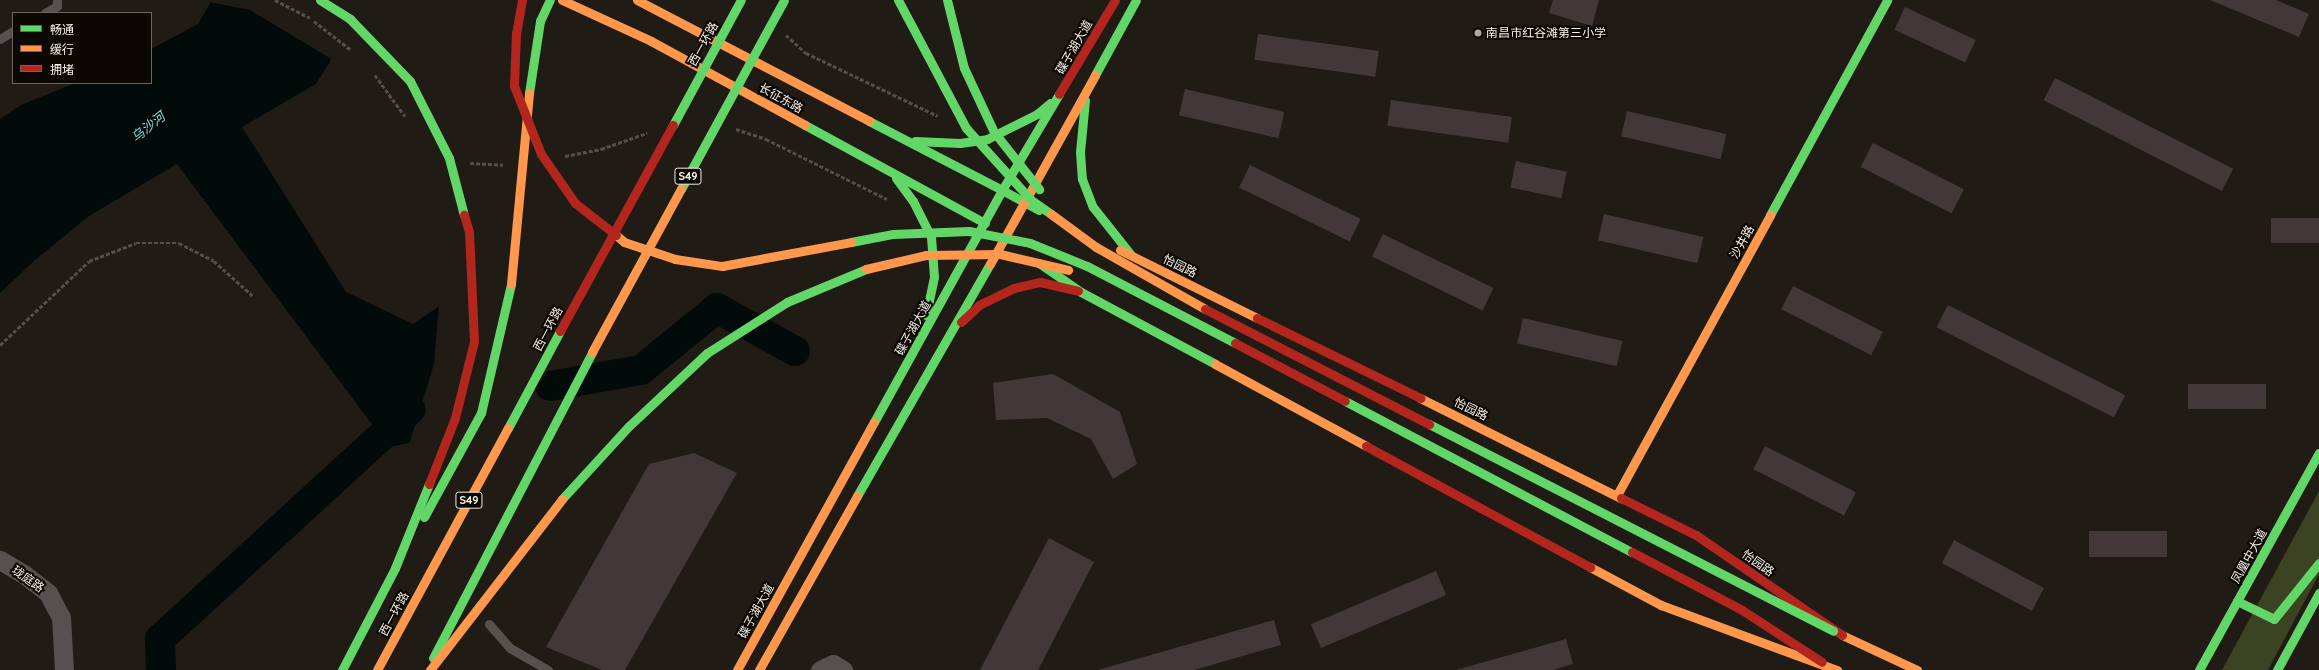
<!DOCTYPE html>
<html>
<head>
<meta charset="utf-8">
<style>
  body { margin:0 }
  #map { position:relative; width:2319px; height:670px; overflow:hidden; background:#201b14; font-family:Quicksand,"Noto Sans SC",sans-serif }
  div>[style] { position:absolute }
  .green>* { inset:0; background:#3b4322 }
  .water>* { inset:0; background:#030b0a }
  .pier>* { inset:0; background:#201b14 }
  .river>* { height:30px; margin:-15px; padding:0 15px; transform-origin:15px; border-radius:15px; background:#030b0a }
  .building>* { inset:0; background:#423838; transform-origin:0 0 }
  .path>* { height:2.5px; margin-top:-1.25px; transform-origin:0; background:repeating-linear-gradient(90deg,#514f4b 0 4px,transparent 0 6px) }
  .lane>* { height:9px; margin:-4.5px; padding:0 4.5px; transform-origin:4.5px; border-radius:4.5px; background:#54514e }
  .street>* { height:19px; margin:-9.5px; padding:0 9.5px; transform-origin:9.5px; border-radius:9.5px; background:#54514e }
  .fast>* { height:9px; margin:-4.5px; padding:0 4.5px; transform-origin:4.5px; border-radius:4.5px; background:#63d668 }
  .slow>* { height:9px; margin:-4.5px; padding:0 4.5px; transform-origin:4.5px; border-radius:4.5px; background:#ff974d }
  .jam>* { height:9px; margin:-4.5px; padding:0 4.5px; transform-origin:4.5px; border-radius:4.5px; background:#b3261e }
  .fast-bridge>* { height:9px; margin:-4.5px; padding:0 4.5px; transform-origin:4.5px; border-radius:4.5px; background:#63d668 }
  .slow-bridge>* { height:9px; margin:-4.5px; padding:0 4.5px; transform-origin:4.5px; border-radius:4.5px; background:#ff974d }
  .jam-bridge>* { height:9px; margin:-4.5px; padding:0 4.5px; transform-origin:4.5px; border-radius:4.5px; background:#b3261e }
  .dots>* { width:11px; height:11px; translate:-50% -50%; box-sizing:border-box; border:2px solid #0b0703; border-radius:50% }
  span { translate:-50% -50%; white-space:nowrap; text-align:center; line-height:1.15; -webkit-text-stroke:4px #0b0703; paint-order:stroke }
  .shield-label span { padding:1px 3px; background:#0b0703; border:1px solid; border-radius:3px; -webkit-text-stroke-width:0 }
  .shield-label { font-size:11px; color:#f8f2e9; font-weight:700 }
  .poi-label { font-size:12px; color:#f8f2e9 }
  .left { translate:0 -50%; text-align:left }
  .street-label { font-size:12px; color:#f8f2e9 }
  .water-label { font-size:13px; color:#75e0e2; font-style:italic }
  .legend { position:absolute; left:12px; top:12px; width:140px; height:72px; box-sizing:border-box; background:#0b0703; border:1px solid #6a655f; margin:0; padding:5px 7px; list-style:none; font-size:12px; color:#f8f2e9 }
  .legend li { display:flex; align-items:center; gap:8px; height:20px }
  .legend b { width:20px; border:1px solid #6a655f }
</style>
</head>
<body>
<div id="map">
  <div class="green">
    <i style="clip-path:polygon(2319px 491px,2319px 574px,2268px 670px,2222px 670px)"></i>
  </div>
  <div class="water">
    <i style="clip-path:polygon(212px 0,368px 0,316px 84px,242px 127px,346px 292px,413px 324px,490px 271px,586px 408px,389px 447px,177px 164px,89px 216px,35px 260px,0 293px,0 119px,21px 105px,75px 83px,151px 83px,151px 49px,198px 24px)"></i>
  </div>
  <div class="pier">
    <i style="clip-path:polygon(210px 0,370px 0,333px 60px,250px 10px,209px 2px)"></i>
    <i style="clip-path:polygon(491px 269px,588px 408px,409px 445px,434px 364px,439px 305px)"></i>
  </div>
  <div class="river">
    <i style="left:550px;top:386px;width:92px;rotate:-10deg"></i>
    <i style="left:641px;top:370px;width:98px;rotate:-39.2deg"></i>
    <i style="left:717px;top:308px;width:89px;rotate:28.9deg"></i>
    <i style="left:161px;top:670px;width:31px;rotate:-92deg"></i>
    <i style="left:160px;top:639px;width:340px;rotate:-42.5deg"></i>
  </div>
  <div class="building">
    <i style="clip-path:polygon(1553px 0,1599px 0,1592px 26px,1549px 13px)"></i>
    <i style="clip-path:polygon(2210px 0,2276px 0,2309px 14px,2299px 37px)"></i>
    <i style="left:1905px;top:7px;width:78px;height:25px;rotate:25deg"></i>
    <i style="left:1258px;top:34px;width:122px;height:26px;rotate:8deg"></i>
    <i style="left:2055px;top:78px;width:200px;height:25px;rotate:27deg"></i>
    <i style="left:1185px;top:89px;width:102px;height:27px;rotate:13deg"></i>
    <i style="left:1391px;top:100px;width:122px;height:26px;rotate:8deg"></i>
    <i style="left:1627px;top:111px;width:102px;height:26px;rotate:13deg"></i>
    <i style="left:1873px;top:143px;width:102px;height:27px;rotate:27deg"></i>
    <i style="left:1516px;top:161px;width:52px;height:27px;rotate:12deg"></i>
    <i style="left:1250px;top:165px;width:123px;height:25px;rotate:26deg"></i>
    <i style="left:1604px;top:214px;width:102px;height:27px;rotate:13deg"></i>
    <i style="left:2271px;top:218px;width:48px;height:25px"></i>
    <i style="left:1383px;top:234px;width:123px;height:25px;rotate:26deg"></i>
    <i style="left:1793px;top:286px;width:101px;height:26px;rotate:27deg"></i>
    <i style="left:1948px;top:305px;width:199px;height:25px;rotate:27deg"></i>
    <i style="left:1523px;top:318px;width:102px;height:26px;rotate:13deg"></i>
    <i style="clip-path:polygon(1053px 374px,1120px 412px,1137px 464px,1113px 479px,1091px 439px,1047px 418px,996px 420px,993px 383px)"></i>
    <i style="left:2266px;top:384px;width:25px;height:78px;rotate:90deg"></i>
    <i style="left:1765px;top:446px;width:102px;height:26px;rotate:27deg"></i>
    <i style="clip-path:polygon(694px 453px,737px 473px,625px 670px,602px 670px,546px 647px,649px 464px)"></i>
    <i style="left:2167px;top:531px;width:26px;height:78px;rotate:90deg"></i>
    <i style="clip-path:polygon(1049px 538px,1094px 562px,1038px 670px,980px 670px)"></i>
    <i style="left:1954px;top:540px;width:102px;height:26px;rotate:28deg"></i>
    <i style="left:1436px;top:571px;width:26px;height:136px;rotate:67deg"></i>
    <i style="clip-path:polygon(1274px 620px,1281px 645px,1194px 670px,1098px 670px)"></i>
    <i style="clip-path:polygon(1566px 639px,1573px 664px,1553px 670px,1456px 670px)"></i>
  </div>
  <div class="path">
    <i style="left:275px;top:0;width:39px;rotate:27deg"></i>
    <i style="left:314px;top:21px;width:46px;rotate:37.9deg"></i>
    <i style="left:786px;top:35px;width:27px;rotate:42deg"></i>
    <i style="left:806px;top:53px;width:146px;rotate:25.5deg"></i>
    <i style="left:375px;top:75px;width:51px;rotate:53.8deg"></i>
    <i style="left:736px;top:129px;width:32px;rotate:18deg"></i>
    <i style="left:766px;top:139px;width:135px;rotate:26.4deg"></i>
    <i style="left:565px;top:156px;width:37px;rotate:-11deg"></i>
    <i style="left:601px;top:149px;width:49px;rotate:-19.2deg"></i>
    <i style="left:470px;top:163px;width:33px;rotate:3deg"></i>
    <i style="left:0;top:345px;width:122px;rotate:-43.3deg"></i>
    <i style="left:89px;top:261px;width:50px;rotate:-21deg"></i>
    <i style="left:136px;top:243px;width:43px"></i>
    <i style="left:179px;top:243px;width:39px;rotate:27deg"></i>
    <i style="left:214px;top:261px;width:52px;rotate:41.9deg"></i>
  </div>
  <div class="lane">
    <i style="left:45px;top:13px;width:14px;rotate:-30deg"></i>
    <i style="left:57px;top:6px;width:6px;rotate:-90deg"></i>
    <i style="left:0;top:39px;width:15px;rotate:-32deg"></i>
    <i style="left:489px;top:624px;width:32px;rotate:49deg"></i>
    <i style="left:510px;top:648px;width:44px;rotate:30.1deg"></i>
  </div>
  <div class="street">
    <i style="left:0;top:560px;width:29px;rotate:31deg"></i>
    <i style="left:25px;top:575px;width:29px;rotate:38deg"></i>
    <i style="left:48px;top:593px;width:27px;rotate:62deg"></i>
    <i style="left:61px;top:617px;width:53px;rotate:86.8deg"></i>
    <i style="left:820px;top:670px;width:14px;rotate:-25deg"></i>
    <i style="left:833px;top:664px;width:12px;rotate:31deg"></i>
  </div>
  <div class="fast">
    <i style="left:1095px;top:75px;width:85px;rotate:-61.3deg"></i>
    <i style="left:1085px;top:100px;width:52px;rotate:95.5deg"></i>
    <i style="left:1080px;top:152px;width:27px;rotate:86deg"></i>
    <i style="left:1082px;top:179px;width:30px;rotate:69deg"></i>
    <i style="left:1093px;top:207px;width:61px;rotate:51.6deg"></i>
    <i style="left:869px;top:121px;width:150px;rotate:27.4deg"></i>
    <i style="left:805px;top:125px;width:205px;rotate:28.6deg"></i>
    <i style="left:915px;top:141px;width:45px;rotate:2.5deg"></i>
    <i style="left:960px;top:143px;width:27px;rotate:-8deg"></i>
    <i style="left:987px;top:139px;width:56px;rotate:-26.6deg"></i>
    <i style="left:1037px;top:114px;width:17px;rotate:-40deg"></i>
    <i style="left:896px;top:178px;width:29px;rotate:54deg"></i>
    <i style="left:913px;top:201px;width:40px;rotate:63.4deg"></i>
    <i style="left:931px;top:237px;width:40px;rotate:85.7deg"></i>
    <i style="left:934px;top:277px;width:39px;rotate:102deg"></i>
    <i style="left:1002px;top:190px;width:42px;rotate:28.4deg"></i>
    <i style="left:1770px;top:215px;width:245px;rotate:-61.4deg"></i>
    <i style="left:1039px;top:263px;width:51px;rotate:34.6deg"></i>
    <i style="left:1081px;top:292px;width:152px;rotate:28.2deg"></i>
    <i style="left:874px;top:422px;width:265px;rotate:-61.1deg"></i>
    <i style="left:1002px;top:190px;width:112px;rotate:-59.3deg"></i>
    <i style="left:508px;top:428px;width:110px;rotate:-61.8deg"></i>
    <i style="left:857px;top:496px;width:267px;rotate:-60.2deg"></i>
    <i style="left:424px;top:517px;width:119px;rotate:-61.3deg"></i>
    <i style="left:481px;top:413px;width:132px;rotate:-76.9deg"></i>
    <i style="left:2237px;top:601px;width:41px;rotate:25.9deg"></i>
    <i style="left:2274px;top:619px;width:72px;rotate:-51.2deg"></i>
    <i style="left:433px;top:658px;width:345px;rotate:-62.5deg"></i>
    <i style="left:2199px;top:670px;width:248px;rotate:-61.1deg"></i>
    <i style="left:2277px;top:670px;width:88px;rotate:-61.4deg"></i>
  </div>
  <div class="slow">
    <i style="left:562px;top:0;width:98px;rotate:24.7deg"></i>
    <i style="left:651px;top:41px;width:175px;rotate:28.6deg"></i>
    <i style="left:637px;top:0;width:262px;rotate:27.5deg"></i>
    <i style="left:1120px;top:250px;width:153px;rotate:26.4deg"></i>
    <i style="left:990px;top:264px;width:216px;rotate:-60.9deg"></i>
    <i style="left:1215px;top:364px;width:172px;rotate:28.5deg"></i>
    <i style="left:1420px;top:398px;width:225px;rotate:26.5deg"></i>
    <i style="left:1617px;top:495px;width:319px;rotate:-61.3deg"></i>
    <i style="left:1590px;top:567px;width:81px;rotate:28.2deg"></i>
    <i style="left:1661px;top:605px;width:188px;rotate:20.3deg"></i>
    <i style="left:1842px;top:635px;width:83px;rotate:25deg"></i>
    <i style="left:377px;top:670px;width:275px;rotate:-61.6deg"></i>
    <i style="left:737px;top:670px;width:283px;rotate:-61.1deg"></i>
    <i style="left:759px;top:670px;width:200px;rotate:-60.6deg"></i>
  </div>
  <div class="jam">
    <i style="left:1059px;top:94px;width:109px;rotate:-59.2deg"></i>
    <i style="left:1257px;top:318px;width:182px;rotate:26.1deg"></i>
    <i style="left:961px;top:322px;width:25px;rotate:-43deg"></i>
    <i style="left:979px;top:305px;width:39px;rotate:-26deg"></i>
    <i style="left:1014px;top:288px;width:27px;rotate:-13deg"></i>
    <i style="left:1040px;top:282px;width:39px;rotate:13deg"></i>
    <i style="left:1366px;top:446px;width:255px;rotate:28.4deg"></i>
    <i style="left:1621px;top:498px;width:84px;rotate:26.3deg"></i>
    <i style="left:1696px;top:535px;width:177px;rotate:34.4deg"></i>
  </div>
  <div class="fast-bridge">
    <i style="left:320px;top:0;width:36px;rotate:32deg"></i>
    <i style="left:350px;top:19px;width:86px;rotate:45.9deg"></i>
    <i style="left:410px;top:81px;width:86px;rotate:63.1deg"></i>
    <i style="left:449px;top:158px;width:59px;rotate:75.3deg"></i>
    <i style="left:898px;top:0;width:145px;rotate:62deg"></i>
    <i style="left:966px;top:128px;width:97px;rotate:47.9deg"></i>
    <i style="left:1031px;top:200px;width:24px;rotate:35deg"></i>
    <i style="left:947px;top:0;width:70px;rotate:76deg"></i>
    <i style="left:964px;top:68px;width:71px;rotate:64.9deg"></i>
    <i style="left:994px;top:132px;width:73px;rotate:51.7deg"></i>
    <i style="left:529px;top:93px;width:73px;rotate:-81.3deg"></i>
    <i style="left:540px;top:21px;width:23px;rotate:-65deg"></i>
    <i style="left:673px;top:125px;width:142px;rotate:-61.5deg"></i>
    <i style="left:681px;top:189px;width:215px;rotate:-61.4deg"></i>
    <i style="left:851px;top:242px;width:43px;rotate:-10.8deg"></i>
    <i style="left:893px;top:234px;width:76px;rotate:-2.3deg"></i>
    <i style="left:969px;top:231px;width:62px;rotate:11.1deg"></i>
    <i style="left:1030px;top:243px;width:61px;rotate:22deg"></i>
    <i style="left:1087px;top:266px;width:167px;rotate:27.5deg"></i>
    <i style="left:1345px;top:401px;width:324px;rotate:27.8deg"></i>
    <i style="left:1429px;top:424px;width:454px;rotate:27.1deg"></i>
    <i style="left:562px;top:499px;width:99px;rotate:-47.5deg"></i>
    <i style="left:629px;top:426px;width:107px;rotate:-43.1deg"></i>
    <i style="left:707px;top:353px;width:95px;rotate:-32.5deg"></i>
    <i style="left:787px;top:302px;width:86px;rotate:-22.7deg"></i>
    <i style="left:342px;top:670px;width:115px;rotate:-62.5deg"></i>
    <i style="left:395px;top:568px;width:91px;rotate:-68deg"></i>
  </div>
  <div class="slow-bridge">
    <i style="left:1051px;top:214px;width:56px;rotate:36.3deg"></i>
    <i style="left:1096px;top:247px;width:125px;rotate:29.6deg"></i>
    <i style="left:616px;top:235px;width:11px;rotate:41deg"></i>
    <i style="left:624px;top:242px;width:54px;rotate:18.4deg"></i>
    <i style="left:675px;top:259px;width:48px;rotate:8.5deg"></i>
    <i style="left:722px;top:266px;width:131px;rotate:-10.5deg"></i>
    <i style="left:866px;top:269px;width:62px;rotate:-13.1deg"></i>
    <i style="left:926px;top:255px;width:74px;rotate:-0.8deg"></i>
    <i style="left:1000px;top:254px;width:70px;rotate:13.2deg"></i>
    <i style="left:511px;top:284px;width:192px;rotate:-84.6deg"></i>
    <i style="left:592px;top:352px;width:186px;rotate:-61.4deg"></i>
    <i style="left:430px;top:670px;width:216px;rotate:-52.3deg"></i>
  </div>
  <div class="jam-bridge">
    <i style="left:522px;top:0;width:34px;rotate:100deg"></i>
    <i style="left:516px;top:33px;width:53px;rotate:92.2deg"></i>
    <i style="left:514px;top:86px;width:73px;rotate:68.3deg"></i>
    <i style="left:541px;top:154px;width:60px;rotate:55.2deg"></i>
    <i style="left:575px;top:203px;width:52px;rotate:38deg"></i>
    <i style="left:1205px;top:309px;width:252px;rotate:27.2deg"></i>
    <i style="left:560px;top:331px;width:235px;rotate:-61.3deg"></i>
    <i style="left:1235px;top:343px;width:124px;rotate:27.8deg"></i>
    <i style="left:429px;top:484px;width:71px;rotate:-68.5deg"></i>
    <i style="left:455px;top:418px;width:79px;rotate:-76.1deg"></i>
    <i style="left:474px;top:341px;width:109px;rotate:-92.6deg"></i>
    <i style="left:469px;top:232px;width:18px;rotate:-106deg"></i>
    <i style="left:1632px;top:552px;width:124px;rotate:27.8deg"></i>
    <i style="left:1742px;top:610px;width:95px;rotate:33deg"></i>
  </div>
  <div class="dots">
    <i style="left:1478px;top:33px;background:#aca79e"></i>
  </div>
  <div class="shield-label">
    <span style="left:688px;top:176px">S49</span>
    <span style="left:469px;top:500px">S49</span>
  </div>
  <div class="poi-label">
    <span class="left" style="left:1486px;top:33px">南昌市红谷滩第三小学</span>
  </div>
  <div class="street-label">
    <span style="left:703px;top:44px;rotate:-61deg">西一环路</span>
    <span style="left:1074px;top:47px;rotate:-60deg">碟子湖大道</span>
    <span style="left:781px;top:98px;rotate:29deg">长征东路</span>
    <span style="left:1742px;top:242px;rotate:-61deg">沙井路</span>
    <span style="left:1180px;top:266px;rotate:26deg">怡园路</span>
    <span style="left:913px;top:328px;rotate:-61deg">碟子湖大道</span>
    <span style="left:548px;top:329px;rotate:-62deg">西一环路</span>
    <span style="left:1471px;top:409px;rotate:26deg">怡园路</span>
    <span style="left:2249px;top:556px;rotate:-61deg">凤凰中大道</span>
    <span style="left:1758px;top:563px;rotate:35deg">怡园路</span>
    <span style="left:28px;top:579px;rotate:35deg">珑庭路</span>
    <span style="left:756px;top:611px;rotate:-61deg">碟子湖大道</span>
    <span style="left:394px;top:614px;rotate:-62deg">西一环路</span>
  </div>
  <div class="water-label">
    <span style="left:148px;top:127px;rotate:-39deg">乌沙河</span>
  </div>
  <ul class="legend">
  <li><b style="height:5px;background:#63d668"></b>畅通</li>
  <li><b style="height:5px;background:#ff974d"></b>缓行</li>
  <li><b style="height:5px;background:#b3261e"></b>拥堵</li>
  </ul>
</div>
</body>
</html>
